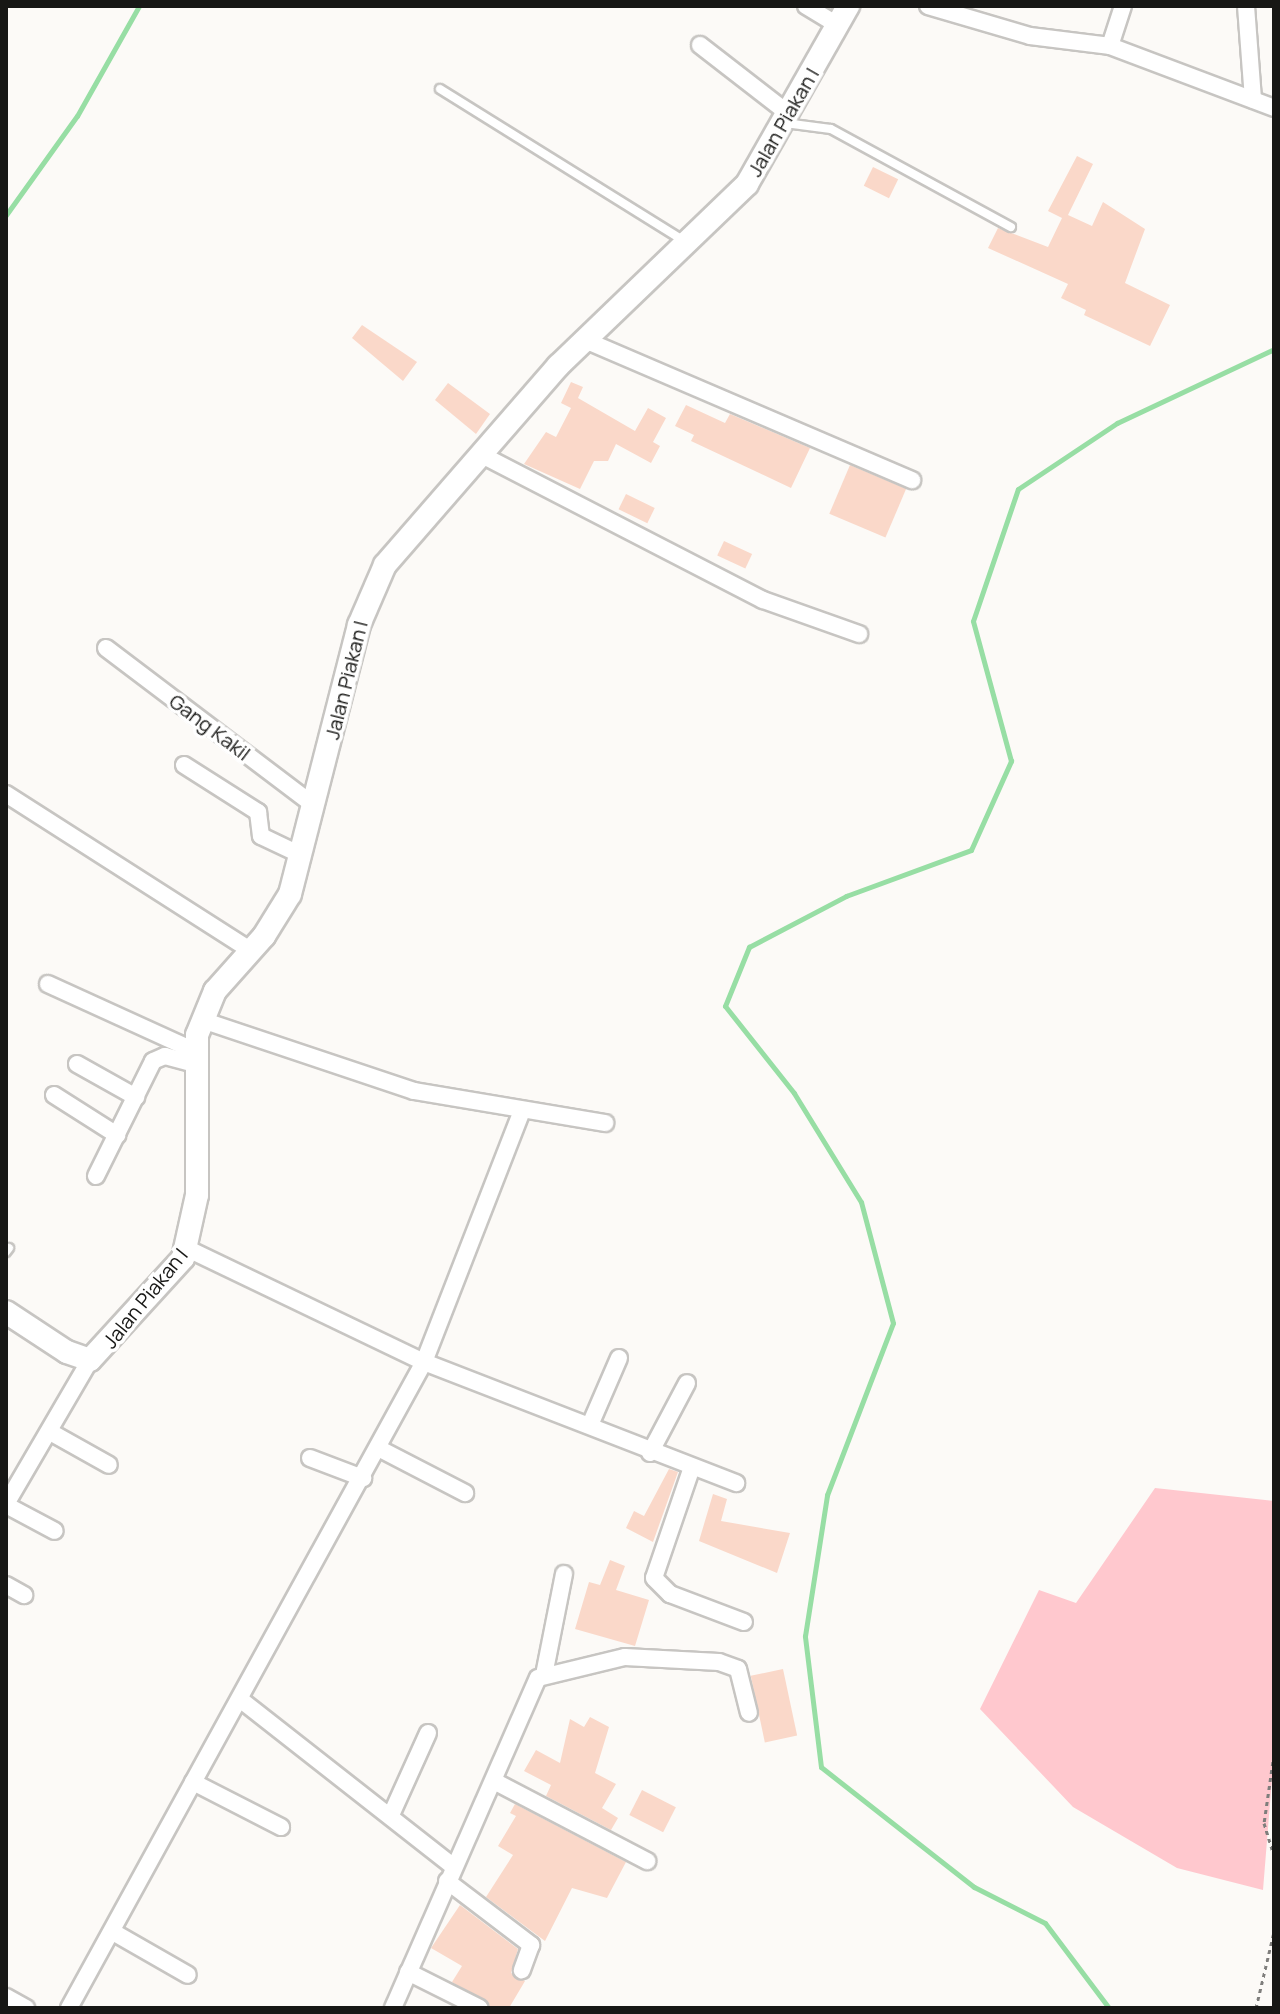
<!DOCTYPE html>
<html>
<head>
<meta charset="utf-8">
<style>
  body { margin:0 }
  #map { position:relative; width:1280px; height:2014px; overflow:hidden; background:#fcfaf7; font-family:Manrope,sans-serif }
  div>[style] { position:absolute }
  .green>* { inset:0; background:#ffc8ce }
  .stream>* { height:5px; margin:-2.5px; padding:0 2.5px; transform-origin:2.5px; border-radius:2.5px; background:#97dea4 }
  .building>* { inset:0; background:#fad8c9; transform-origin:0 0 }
  .path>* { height:3px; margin-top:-1.5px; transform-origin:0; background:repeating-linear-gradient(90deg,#7f7e7c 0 4px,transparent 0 8px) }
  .roads { filter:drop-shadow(2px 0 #c7c5c2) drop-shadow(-2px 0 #c7c5c2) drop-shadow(0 2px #c7c5c2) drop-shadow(0 -2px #c7c5c2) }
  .lane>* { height:8px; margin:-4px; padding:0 4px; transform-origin:4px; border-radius:4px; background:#fff }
  .street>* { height:16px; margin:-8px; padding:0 8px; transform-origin:8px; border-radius:8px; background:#fff }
  .secondary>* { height:22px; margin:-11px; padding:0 11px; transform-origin:11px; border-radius:11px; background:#fff }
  span { translate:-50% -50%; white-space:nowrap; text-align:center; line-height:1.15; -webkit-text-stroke:7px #fff; paint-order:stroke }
  .street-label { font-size:20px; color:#171715 }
  .frame { position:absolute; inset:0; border:8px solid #171715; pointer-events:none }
</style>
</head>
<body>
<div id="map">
  <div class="green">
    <i style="clip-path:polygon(1155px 1488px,1274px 1501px,1274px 1754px,1263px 1890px,1177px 1868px,1073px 1807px,980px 1709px,1039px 1590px,1076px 1603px)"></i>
  </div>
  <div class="stream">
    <i style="left:6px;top:215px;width:122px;rotate:-54.4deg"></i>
    <i style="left:77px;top:116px;width:126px;rotate:-60.6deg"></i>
    <i style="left:1109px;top:2008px;width:106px;rotate:-127deg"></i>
    <i style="left:1045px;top:1923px;width:80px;rotate:-153.1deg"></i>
    <i style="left:974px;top:1887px;width:194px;rotate:-141.9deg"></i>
    <i style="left:821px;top:1767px;width:132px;rotate:-97deg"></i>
    <i style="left:805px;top:1636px;width:143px;rotate:-81.1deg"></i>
    <i style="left:827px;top:1495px;width:184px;rotate:-69deg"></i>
    <i style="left:893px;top:1323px;width:125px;rotate:-104.8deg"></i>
    <i style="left:861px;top:1202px;width:128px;rotate:-121.6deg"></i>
    <i style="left:794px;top:1093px;width:111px;rotate:-128.4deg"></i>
    <i style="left:725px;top:1006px;width:64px;rotate:-67.9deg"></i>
    <i style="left:749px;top:947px;width:110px;rotate:-27.7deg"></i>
    <i style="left:846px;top:896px;width:133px;rotate:-20.2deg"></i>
    <i style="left:971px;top:850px;width:98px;rotate:-65.8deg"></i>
    <i style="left:1011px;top:761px;width:145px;rotate:-105.2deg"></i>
    <i style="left:973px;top:621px;width:139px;rotate:-71.2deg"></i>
    <i style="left:1018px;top:489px;width:119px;rotate:-33.7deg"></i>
    <i style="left:1117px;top:423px;width:174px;rotate:-25.2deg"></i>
  </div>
  <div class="building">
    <i style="clip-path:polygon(1077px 156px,1093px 164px,1068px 215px,1092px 226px,1103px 202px,1145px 229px,1125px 283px,1170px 305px,1150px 346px,1084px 315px,1086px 310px,1061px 298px,1068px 284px,988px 248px,998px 228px,1048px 247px,1062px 218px,1048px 211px)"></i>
    <i style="left:873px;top:167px;width:28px;height:21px;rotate:26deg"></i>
    <i style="clip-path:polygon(362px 325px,417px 362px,403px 381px,352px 338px)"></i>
    <i style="clip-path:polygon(571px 382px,583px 387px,578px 398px,635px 431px,648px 408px,666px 418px,653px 442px,660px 446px,651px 463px,616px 444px,608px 461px,594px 461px,580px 489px,524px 464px,546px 432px,556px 437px,571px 408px,561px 403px)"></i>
    <i style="clip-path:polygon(448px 383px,490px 414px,476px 434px,435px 400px)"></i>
    <i style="clip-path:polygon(686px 405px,725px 423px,730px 414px,810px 448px,791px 488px,691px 441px,694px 435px,675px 426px)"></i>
    <i style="left:850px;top:465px;width:61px;height:53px;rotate:23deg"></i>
    <i style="left:626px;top:494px;width:32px;height:17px;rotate:26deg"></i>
    <i style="left:724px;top:541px;width:31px;height:16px;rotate:25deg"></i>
    <i style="clip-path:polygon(669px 1469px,678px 1472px,653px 1542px,626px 1528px,634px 1511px,644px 1516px)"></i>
    <i style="clip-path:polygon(713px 1494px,727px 1499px,721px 1521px,790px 1533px,777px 1573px,699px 1541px)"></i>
    <i style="clip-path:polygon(610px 1560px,625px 1566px,616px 1590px,649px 1600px,635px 1646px,575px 1629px,589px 1582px,600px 1585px)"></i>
    <i style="left:783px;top:1669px;width:68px;height:33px;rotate:78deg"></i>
    <i style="clip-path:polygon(590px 1717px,609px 1727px,595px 1773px,616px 1784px,602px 1808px,618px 1818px,611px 1830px,546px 1796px,551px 1785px,524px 1771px,536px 1750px,560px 1763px,570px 1719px,584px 1727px)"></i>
    <i style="left:642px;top:1790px;width:38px;height:28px;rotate:27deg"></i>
    <i style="clip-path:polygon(515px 1804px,626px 1862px,607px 1898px,572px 1888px,545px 1941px,486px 1897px,513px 1855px,498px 1846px,516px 1816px,510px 1813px)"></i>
    <i style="clip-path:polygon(460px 1905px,518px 1949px,511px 1973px,525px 1981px,509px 2008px,491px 2008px,452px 1982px,462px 1966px,431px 1948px)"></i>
  </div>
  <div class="path">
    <i style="left:1274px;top:1754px;width:70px;rotate:98.2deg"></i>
    <i style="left:1264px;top:1823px;width:34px;rotate:73deg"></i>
    <i style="left:1256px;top:2008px;width:78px;rotate:-76.7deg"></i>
  </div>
  <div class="roads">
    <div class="lane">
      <i style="left:440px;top:89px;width:286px;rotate:31.9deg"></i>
      <i style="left:785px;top:123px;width:46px;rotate:7.4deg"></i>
      <i style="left:831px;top:129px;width:205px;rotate:28.6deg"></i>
      <i style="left:6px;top:1252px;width:5px;rotate:-53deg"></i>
    </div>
    <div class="street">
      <i style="left:806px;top:6px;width:39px;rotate:31deg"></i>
      <i style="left:928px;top:6px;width:106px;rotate:16.4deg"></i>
      <i style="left:1030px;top:36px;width:81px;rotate:7.1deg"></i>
      <i style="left:1110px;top:46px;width:175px;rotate:20.7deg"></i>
      <i style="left:1246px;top:6px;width:94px;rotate:85.7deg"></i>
      <i style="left:700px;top:45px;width:113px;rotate:37.8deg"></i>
      <i style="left:1110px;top:46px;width:42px;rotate:-72deg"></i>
      <i style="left:585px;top:340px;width:356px;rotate:23.2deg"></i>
      <i style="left:482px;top:455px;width:316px;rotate:27.3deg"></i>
      <i style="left:763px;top:600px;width:102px;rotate:19.5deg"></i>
      <i style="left:106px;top:648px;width:262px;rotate:37.1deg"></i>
      <i style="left:184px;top:765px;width:88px;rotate:32.4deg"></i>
      <i style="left:258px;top:812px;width:24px;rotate:83deg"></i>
      <i style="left:261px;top:836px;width:44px;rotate:25.4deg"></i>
      <i style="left:6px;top:794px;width:290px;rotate:32.6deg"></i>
      <i style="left:48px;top:984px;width:162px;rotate:24.5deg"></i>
      <i style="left:202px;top:1020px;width:224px;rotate:18.5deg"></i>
      <i style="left:414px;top:1091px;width:194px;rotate:9.5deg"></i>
      <i style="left:77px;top:1064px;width:68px;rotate:29.2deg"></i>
      <i style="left:54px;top:1095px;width:75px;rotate:32.4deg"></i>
      <i style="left:96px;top:1176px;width:128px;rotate:-63.6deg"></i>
      <i style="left:153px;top:1061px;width:13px;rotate:-23deg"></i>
      <i style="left:165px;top:1056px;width:30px;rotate:15deg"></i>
      <i style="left:188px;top:1249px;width:262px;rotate:25.6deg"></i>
      <i style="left:424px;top:1362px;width:335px;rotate:21.2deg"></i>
      <i style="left:590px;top:1425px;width:73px;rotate:-66.6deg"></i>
      <i style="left:52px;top:1433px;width:65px;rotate:29.3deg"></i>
      <i style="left:380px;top:1449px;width:96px;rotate:27.4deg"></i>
      <i style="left:650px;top:1453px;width:79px;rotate:-62.1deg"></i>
      <i style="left:310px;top:1458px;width:57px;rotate:20.7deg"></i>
      <i style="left:692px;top:1467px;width:117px;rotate:108.9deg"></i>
      <i style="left:654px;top:1578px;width:23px;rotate:45deg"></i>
      <i style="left:670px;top:1594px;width:79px;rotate:20.7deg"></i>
      <i style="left:6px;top:1504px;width:167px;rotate:-59.7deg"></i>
      <i style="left:6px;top:1505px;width:55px;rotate:28deg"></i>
      <i style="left:6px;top:1585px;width:21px;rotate:29deg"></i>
      <i style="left:544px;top:1675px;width:103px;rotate:-78.8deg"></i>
      <i style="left:241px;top:1700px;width:269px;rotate:38.1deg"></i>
      <i style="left:494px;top:1781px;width:173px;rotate:27.6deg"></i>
      <i style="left:193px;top:1782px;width:99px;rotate:27.1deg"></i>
      <i style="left:391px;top:1815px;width:90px;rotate:-65.7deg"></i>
      <i style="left:447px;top:1881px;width:106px;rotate:37.3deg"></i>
      <i style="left:531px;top:1945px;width:27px;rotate:110deg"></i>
      <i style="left:113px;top:1932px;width:86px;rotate:29.8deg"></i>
      <i style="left:408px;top:1972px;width:80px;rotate:26.6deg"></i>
      <i style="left:6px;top:1997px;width:23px;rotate:29deg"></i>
      <i style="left:69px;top:2008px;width:737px;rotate:-61.21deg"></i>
      <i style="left:424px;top:1362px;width:270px;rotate:-68.7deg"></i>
      <i style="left:393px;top:2008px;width:360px;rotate:-66.3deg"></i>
      <i style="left:538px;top:1678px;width:89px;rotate:-13.6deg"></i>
      <i style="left:625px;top:1657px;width:94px;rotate:3deg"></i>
      <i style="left:719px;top:1662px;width:20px;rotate:20deg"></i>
      <i style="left:738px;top:1669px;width:45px;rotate:76deg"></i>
    </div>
    <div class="secondary">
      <i style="left:6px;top:1312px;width:73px;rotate:33.3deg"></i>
      <i style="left:67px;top:1352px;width:24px;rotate:19deg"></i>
      <i style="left:90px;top:1360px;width:138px;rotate:-47.6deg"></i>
      <i style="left:183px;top:1258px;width:65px;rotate:-77.5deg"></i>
      <i style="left:197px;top:1195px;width:160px;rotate:-90deg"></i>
      <i style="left:197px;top:1035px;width:48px;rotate:-67.8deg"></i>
      <i style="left:215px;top:991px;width:74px;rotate:-48.3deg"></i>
      <i style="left:264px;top:936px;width:49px;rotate:-58.2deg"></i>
      <i style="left:290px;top:894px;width:278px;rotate:-75.6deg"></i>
      <i style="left:359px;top:625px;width:65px;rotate:-66.6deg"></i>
      <i style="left:385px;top:565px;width:264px;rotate:-49deg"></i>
      <i style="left:558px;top:366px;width:262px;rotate:-43.9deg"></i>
      <i style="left:747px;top:184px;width:205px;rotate:-60.4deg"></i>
    </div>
  </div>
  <div class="street-label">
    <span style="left:783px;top:122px;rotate:-60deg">Jalan Piakan I</span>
    <span style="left:346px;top:680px;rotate:-76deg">Jalan Piakan I</span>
    <span style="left:210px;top:727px;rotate:37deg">Gang Kakil</span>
    <span style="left:145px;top:1298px;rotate:-51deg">Jalan Piakan I</span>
  </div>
  <div class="frame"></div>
</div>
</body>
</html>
